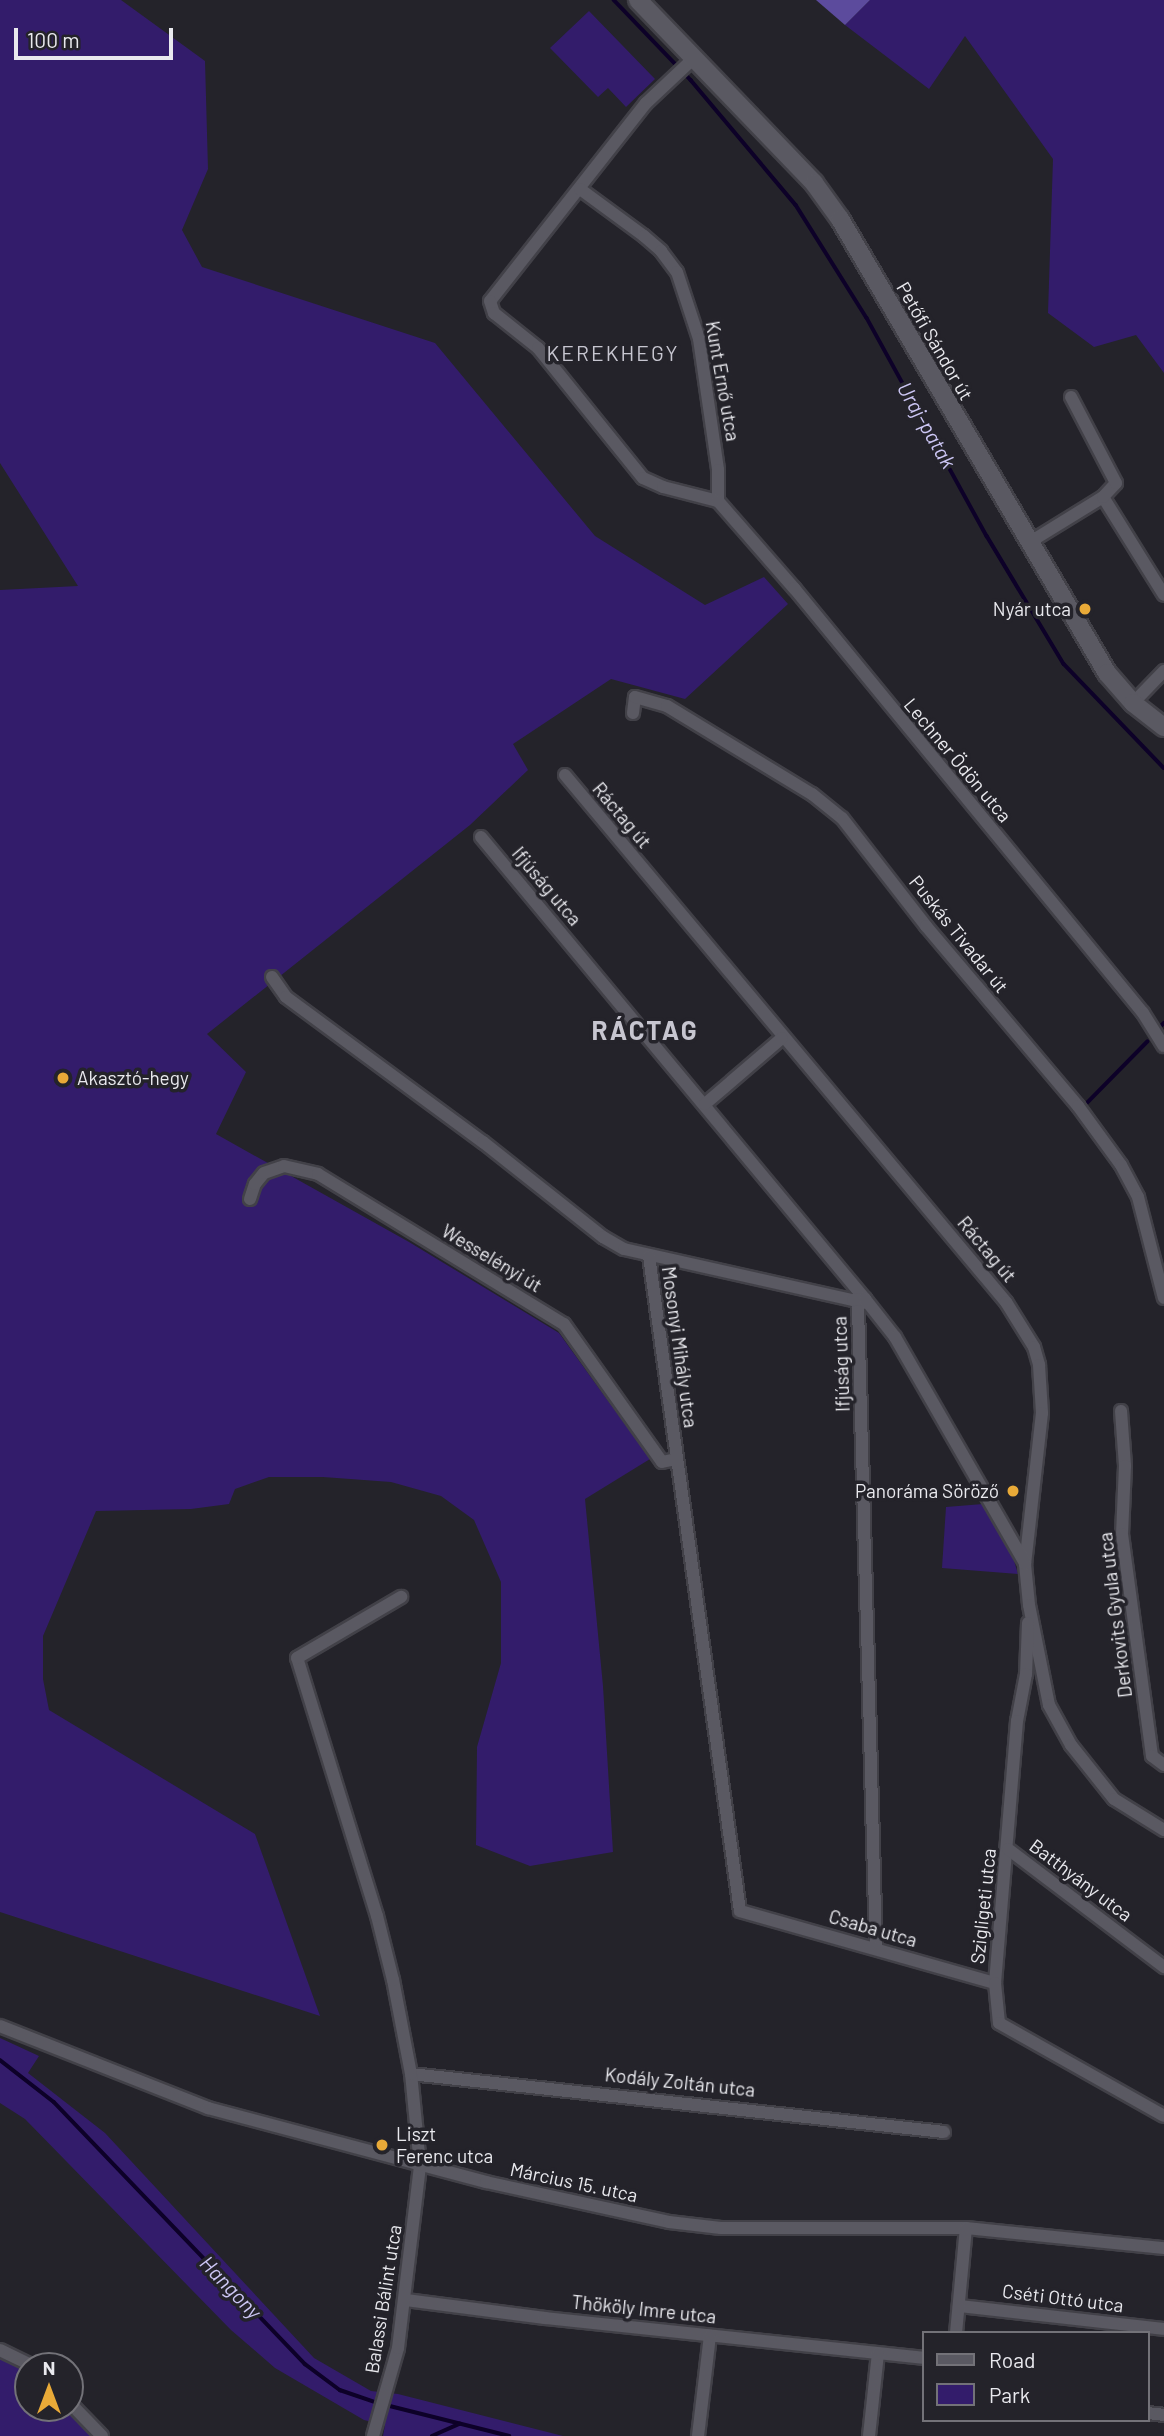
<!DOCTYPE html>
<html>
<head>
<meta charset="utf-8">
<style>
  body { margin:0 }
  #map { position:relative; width:1164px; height:2436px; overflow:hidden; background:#24232a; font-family:Barlow,sans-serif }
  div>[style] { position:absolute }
  .green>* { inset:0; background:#331c6b }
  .forest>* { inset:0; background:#5c4b9d }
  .stream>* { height:3.5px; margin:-1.75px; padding:0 1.75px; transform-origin:1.75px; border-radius:1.75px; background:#0d0128 }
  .roads { filter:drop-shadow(2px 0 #424148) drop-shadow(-2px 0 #424148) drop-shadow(0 2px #424148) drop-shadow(0 -2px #424148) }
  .street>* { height:12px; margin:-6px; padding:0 6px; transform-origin:6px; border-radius:6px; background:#5a5962 }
  .secondary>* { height:18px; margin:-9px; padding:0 9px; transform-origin:9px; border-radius:9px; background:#5a5962 }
  .dots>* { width:19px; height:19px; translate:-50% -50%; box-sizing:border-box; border:4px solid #24232a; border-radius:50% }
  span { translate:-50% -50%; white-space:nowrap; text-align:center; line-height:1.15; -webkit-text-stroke:7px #24232a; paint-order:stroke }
  .street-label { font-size:19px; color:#e9e9ee }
  .poi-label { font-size:19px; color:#e9e9ee }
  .right { translate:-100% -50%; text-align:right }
  .left { translate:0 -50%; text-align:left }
  .neighbourhood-label { font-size:21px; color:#c7c6d0; letter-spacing:2px }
  .water-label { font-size:21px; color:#ccc6f4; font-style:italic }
  .district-label { font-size:26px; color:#c7c6d0; font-weight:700; letter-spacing:2px }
  .legend { position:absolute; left:922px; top:2331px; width:228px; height:91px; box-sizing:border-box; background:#24232a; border:2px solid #737278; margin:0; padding:9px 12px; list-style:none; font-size:21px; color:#e9e9ee }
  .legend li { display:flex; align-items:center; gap:14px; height:35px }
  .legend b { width:35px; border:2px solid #737278 }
  .north { position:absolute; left:14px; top:2352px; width:70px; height:70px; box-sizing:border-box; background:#24232a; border:2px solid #737278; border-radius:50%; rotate:0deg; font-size:19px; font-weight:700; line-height:28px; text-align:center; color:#e9e9ee }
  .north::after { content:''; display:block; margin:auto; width:24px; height:32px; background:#e9aa38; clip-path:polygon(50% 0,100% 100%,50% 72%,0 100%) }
  .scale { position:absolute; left:14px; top:28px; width:159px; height:32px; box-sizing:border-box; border:4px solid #e9e9ee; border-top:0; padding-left:9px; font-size:21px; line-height:24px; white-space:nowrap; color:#e9e9ee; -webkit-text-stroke:5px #24232a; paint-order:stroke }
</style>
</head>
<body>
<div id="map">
  <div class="green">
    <i style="clip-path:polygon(0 0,121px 0,205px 61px,208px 169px,182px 230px,202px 267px,435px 343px,595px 536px,705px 605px,764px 577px,788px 604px,685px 699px,611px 679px,513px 744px,528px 770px,470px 825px,207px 1034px,246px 1072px,216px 1134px,409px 1242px,559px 1333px,650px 1459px,585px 1499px,603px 1686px,613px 1852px,530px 1866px,476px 1845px,477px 1747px,501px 1663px,501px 1582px,474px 1520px,441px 1496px,391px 1482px,323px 1477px,269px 1477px,235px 1489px,229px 1504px,191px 1509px,96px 1511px,43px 1636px,43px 1679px,49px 1710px,255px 1834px,320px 2016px,0 1912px,0 590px,78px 586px,0 463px)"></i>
    <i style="clip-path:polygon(870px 0,1164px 0,1164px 373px,1136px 335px,1094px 347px,1048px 313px,1053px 159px,965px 36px,929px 89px,845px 25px)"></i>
    <i style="clip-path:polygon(589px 11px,655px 79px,626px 107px,608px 88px,598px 97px,550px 48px)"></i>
    <i style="clip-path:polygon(983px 1504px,1013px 1557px,1018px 1574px,942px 1568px,946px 1507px)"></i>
    <i style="clip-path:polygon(0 2038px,39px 2056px,28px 2073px,105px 2133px,314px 2358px,371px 2391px,398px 2394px,563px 2436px,383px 2436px,385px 2425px,364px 2420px,275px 2368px,231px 2330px,25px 2119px,0 2103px)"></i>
    <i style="clip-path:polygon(0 2355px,28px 2368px,28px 2408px,66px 2408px,91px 2436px,0 2436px)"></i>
  </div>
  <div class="forest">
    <i style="clip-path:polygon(816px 0,870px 0,845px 25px)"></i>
  </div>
  <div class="stream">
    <i style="left:614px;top:0;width:111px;rotate:46.1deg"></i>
    <i style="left:691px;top:80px;width:163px;rotate:50deg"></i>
    <i style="left:796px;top:205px;width:133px;rotate:57.9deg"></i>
    <i style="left:867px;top:318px;width:249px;rotate:61.2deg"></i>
    <i style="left:987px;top:536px;width:149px;rotate:59deg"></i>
    <i style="left:1064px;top:664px;width:144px;rotate:46.1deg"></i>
    <i style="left:1161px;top:1026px;width:4px;rotate:-45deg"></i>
    <i style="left:1087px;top:1103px;width:86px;rotate:-45.5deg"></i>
    <i style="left:0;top:2060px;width:68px;rotate:37.9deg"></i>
    <i style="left:54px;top:2102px;width:363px;rotate:46.2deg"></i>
    <i style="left:305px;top:2364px;width:44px;rotate:36.6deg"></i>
    <i style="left:340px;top:2390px;width:40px;rotate:18.9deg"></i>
    <i style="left:386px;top:2405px;width:127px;rotate:14.1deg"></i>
    <i style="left:432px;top:2436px;width:30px;rotate:-24deg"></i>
  </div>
  <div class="roads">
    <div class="street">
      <i style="left:694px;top:58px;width:66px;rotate:136.8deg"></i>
      <i style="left:646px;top:103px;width:252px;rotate:128.2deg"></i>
      <i style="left:490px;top:301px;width:13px;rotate:72deg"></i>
      <i style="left:494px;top:313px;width:56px;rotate:38.5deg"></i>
      <i style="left:538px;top:348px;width:167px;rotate:51.1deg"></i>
      <i style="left:643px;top:478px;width:22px;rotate:24deg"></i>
      <i style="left:663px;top:487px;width:57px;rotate:14.3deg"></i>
      <i style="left:580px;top:189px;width:79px;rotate:36.3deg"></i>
      <i style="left:644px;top:236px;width:23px;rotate:41deg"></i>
      <i style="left:661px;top:251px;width:26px;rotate:53deg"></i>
      <i style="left:677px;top:272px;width:71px;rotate:71.8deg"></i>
      <i style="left:699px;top:339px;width:132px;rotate:81.7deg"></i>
      <i style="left:718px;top:470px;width:31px;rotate:90deg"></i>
      <i style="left:1103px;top:497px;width:115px;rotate:58.1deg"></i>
      <i style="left:718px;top:501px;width:116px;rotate:48.9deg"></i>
      <i style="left:794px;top:588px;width:550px;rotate:50.61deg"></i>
      <i style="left:1143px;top:1013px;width:39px;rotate:58deg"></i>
      <i style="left:1030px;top:542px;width:86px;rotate:-31.7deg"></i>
      <i style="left:1103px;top:497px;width:19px;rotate:-47deg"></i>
      <i style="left:1116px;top:483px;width:97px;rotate:-117.6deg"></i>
      <i style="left:1133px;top:703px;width:45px;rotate:-45.9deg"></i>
      <i style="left:633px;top:713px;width:16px;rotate:-83deg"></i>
      <i style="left:635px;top:697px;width:33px;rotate:16deg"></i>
      <i style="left:667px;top:706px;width:170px;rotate:31.3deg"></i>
      <i style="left:812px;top:794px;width:38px;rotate:39deg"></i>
      <i style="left:842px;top:818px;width:137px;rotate:52.1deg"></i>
      <i style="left:926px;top:926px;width:236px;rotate:49.8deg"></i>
      <i style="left:1078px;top:1106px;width:73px;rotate:53.9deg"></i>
      <i style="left:1121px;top:1165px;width:36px;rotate:62deg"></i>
      <i style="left:1138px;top:1197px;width:104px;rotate:75.6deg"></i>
      <i style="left:565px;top:775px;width:687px;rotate:50.08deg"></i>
      <i style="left:1006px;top:1302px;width:53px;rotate:58.1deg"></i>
      <i style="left:1034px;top:1347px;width:19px;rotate:74deg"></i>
      <i style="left:1039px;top:1365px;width:48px;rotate:86.4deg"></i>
      <i style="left:1042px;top:1413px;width:152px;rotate:96.4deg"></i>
      <i style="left:1025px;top:1564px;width:41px;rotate:84.4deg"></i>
      <i style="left:1029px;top:1605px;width:102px;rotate:78.7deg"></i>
      <i style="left:1049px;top:1705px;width:46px;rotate:61.2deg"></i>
      <i style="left:1071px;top:1745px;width:69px;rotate:51.5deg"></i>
      <i style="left:1114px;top:1799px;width:59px;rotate:31.8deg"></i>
      <i style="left:481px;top:837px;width:601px;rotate:50.27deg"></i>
      <i style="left:865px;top:1299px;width:11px;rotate:131deg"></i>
      <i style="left:858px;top:1307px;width:641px;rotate:88.39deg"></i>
      <i style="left:272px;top:977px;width:24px;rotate:55deg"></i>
      <i style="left:286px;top:997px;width:245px;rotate:36.4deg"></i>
      <i style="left:483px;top:1142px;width:153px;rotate:38.4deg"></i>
      <i style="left:603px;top:1237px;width:24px;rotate:30deg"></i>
      <i style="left:624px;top:1249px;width:235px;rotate:12.6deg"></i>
      <i style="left:853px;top:1300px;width:12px;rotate:-5deg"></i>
      <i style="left:865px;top:1299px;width:48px;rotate:51.7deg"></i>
      <i style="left:895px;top:1337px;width:261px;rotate:60.1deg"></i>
      <i style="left:705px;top:1104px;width:101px;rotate:-40.6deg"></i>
      <i style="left:250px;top:1199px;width:16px;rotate:-72deg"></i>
      <i style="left:255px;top:1184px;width:14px;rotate:-51deg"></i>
      <i style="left:264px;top:1173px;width:21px;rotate:-19deg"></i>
      <i style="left:284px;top:1166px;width:35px;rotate:13deg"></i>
      <i style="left:318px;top:1174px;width:288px;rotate:31.4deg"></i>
      <i style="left:564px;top:1324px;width:169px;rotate:54.6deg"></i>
      <i style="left:662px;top:1462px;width:14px;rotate:-12deg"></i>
      <i style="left:649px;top:1256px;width:661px;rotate:82.09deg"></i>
      <i style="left:740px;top:1911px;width:265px;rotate:15.8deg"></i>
      <i style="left:1121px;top:1411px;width:55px;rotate:85.8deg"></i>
      <i style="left:1125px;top:1466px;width:68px;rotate:92.5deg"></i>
      <i style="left:1122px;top:1534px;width:224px;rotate:82.3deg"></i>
      <i style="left:1152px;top:1756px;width:15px;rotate:37deg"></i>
      <i style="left:1028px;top:1623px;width:51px;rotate:92.2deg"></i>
      <i style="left:1026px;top:1674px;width:48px;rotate:100.8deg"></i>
      <i style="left:1017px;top:1721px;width:263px;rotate:94.8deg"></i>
      <i style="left:995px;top:1983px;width:40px;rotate:84.3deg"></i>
      <i style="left:999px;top:2023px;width:189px;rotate:29.4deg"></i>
      <i style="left:1008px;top:1849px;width:196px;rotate:37.1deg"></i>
      <i style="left:0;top:2026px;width:224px;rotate:21.5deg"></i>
      <i style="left:208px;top:2108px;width:288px;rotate:14.9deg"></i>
      <i style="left:486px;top:2182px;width:187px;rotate:12.3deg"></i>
      <i style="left:669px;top:2222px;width:52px;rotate:6.6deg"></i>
      <i style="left:721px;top:2228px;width:245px"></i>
      <i style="left:966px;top:2228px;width:199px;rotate:5.8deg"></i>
      <i style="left:411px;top:2074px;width:536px;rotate:6.21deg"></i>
      <i style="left:406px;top:2300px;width:140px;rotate:7.4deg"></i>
      <i style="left:545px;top:2318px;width:381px;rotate:6deg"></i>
      <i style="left:959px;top:2306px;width:206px;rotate:6.4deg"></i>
      <i style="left:956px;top:2333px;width:105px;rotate:-84.6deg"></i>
      <i style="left:0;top:2350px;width:37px;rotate:26deg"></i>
      <i style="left:70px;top:2403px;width:46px;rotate:45.9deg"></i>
      <i style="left:1148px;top:2413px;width:16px;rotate:7deg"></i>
      <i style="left:373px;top:2436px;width:91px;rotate:-74.1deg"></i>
      <i style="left:398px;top:2348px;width:184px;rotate:-83.1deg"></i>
      <i style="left:420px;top:2165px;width:91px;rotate:-95.6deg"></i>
      <i style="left:411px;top:2074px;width:96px;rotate:-100.8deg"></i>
      <i style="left:393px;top:1980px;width:66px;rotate:-104deg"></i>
      <i style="left:377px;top:1916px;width:270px;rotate:-107.2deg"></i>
      <i style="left:297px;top:1658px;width:121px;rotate:-30.4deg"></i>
      <i style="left:698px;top:2436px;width:101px;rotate:-83.2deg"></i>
      <i style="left:869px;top:2436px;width:83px;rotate:-83.8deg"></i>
    </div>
    <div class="secondary">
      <i style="left:638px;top:0;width:254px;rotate:46.1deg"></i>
      <i style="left:814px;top:183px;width:44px;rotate:54.2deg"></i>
      <i style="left:840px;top:219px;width:527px;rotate:59.54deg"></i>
      <i style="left:1107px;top:673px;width:40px;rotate:49deg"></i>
      <i style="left:1133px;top:703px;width:39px;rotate:38deg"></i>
    </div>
  </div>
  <div class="dots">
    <i style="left:1085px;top:609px;background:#e9aa38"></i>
    <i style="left:63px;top:1078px;background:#e9aa38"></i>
    <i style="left:1013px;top:1491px;background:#e9aa38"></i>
    <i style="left:382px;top:2145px;background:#e9aa38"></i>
  </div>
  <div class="street-label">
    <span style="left:935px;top:341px;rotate:60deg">Petőfi Sándor út</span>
    <span style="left:723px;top:381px;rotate:80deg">Kunt Ernő utca</span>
    <span style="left:958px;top:760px;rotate:50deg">Lechner Ödön utca</span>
    <span style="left:622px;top:815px;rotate:50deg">Ráctag út</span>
    <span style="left:547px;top:886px;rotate:50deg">Ifjúság utca</span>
    <span style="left:959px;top:934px;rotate:51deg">Puskás Tivadar út</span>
    <span style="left:987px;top:1249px;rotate:50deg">Ráctag út</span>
    <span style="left:492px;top:1258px;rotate:31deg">Wesselényi út</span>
    <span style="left:680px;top:1347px;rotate:82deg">Mosonyi Mihály utca</span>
    <span style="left:841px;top:1364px;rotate:-92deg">Ifjúság utca</span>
    <span style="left:1115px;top:1615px;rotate:-97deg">Derkovits Gyula utca</span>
    <span style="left:1081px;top:1880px;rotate:37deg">Batthyány utca</span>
    <span style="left:983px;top:1906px;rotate:-84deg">Szigligeti utca</span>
    <span style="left:873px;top:1928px;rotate:16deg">Csaba utca</span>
    <span style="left:680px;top:2082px;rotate:6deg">Kodály Zoltán utca</span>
    <span style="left:574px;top:2182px;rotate:12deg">Március 15. utca</span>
    <span style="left:1063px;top:2298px;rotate:7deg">Cséti Ottó utca</span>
    <span style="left:383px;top:2299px;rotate:-81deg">Balassi Bálint utca</span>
    <span style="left:644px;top:2309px;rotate:6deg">Thököly Imre utca</span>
  </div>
  <div class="poi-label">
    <span class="right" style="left:1071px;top:609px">Nyár utca</span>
    <span class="left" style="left:77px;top:1078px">Akasztó-hegy</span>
    <span class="right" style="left:999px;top:1491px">Panoráma Söröző</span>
    <span class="left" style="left:396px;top:2145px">Liszt<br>Ferenc utca</span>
  </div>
  <div class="neighbourhood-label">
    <span style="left:613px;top:353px">KEREKHEGY</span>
  </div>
  <div class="water-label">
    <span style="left:927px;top:425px;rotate:60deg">Uraj-patak</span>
    <span style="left:231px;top:2287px;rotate:46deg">Hangony</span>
  </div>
  <div class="district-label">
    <span style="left:645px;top:1030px">RÁCTAG</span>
  </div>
  <ul class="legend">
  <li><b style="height:9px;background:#5a5962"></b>Road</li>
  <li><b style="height:19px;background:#331c6b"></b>Park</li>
  </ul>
  <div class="north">N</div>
  <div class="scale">100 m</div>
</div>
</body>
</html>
